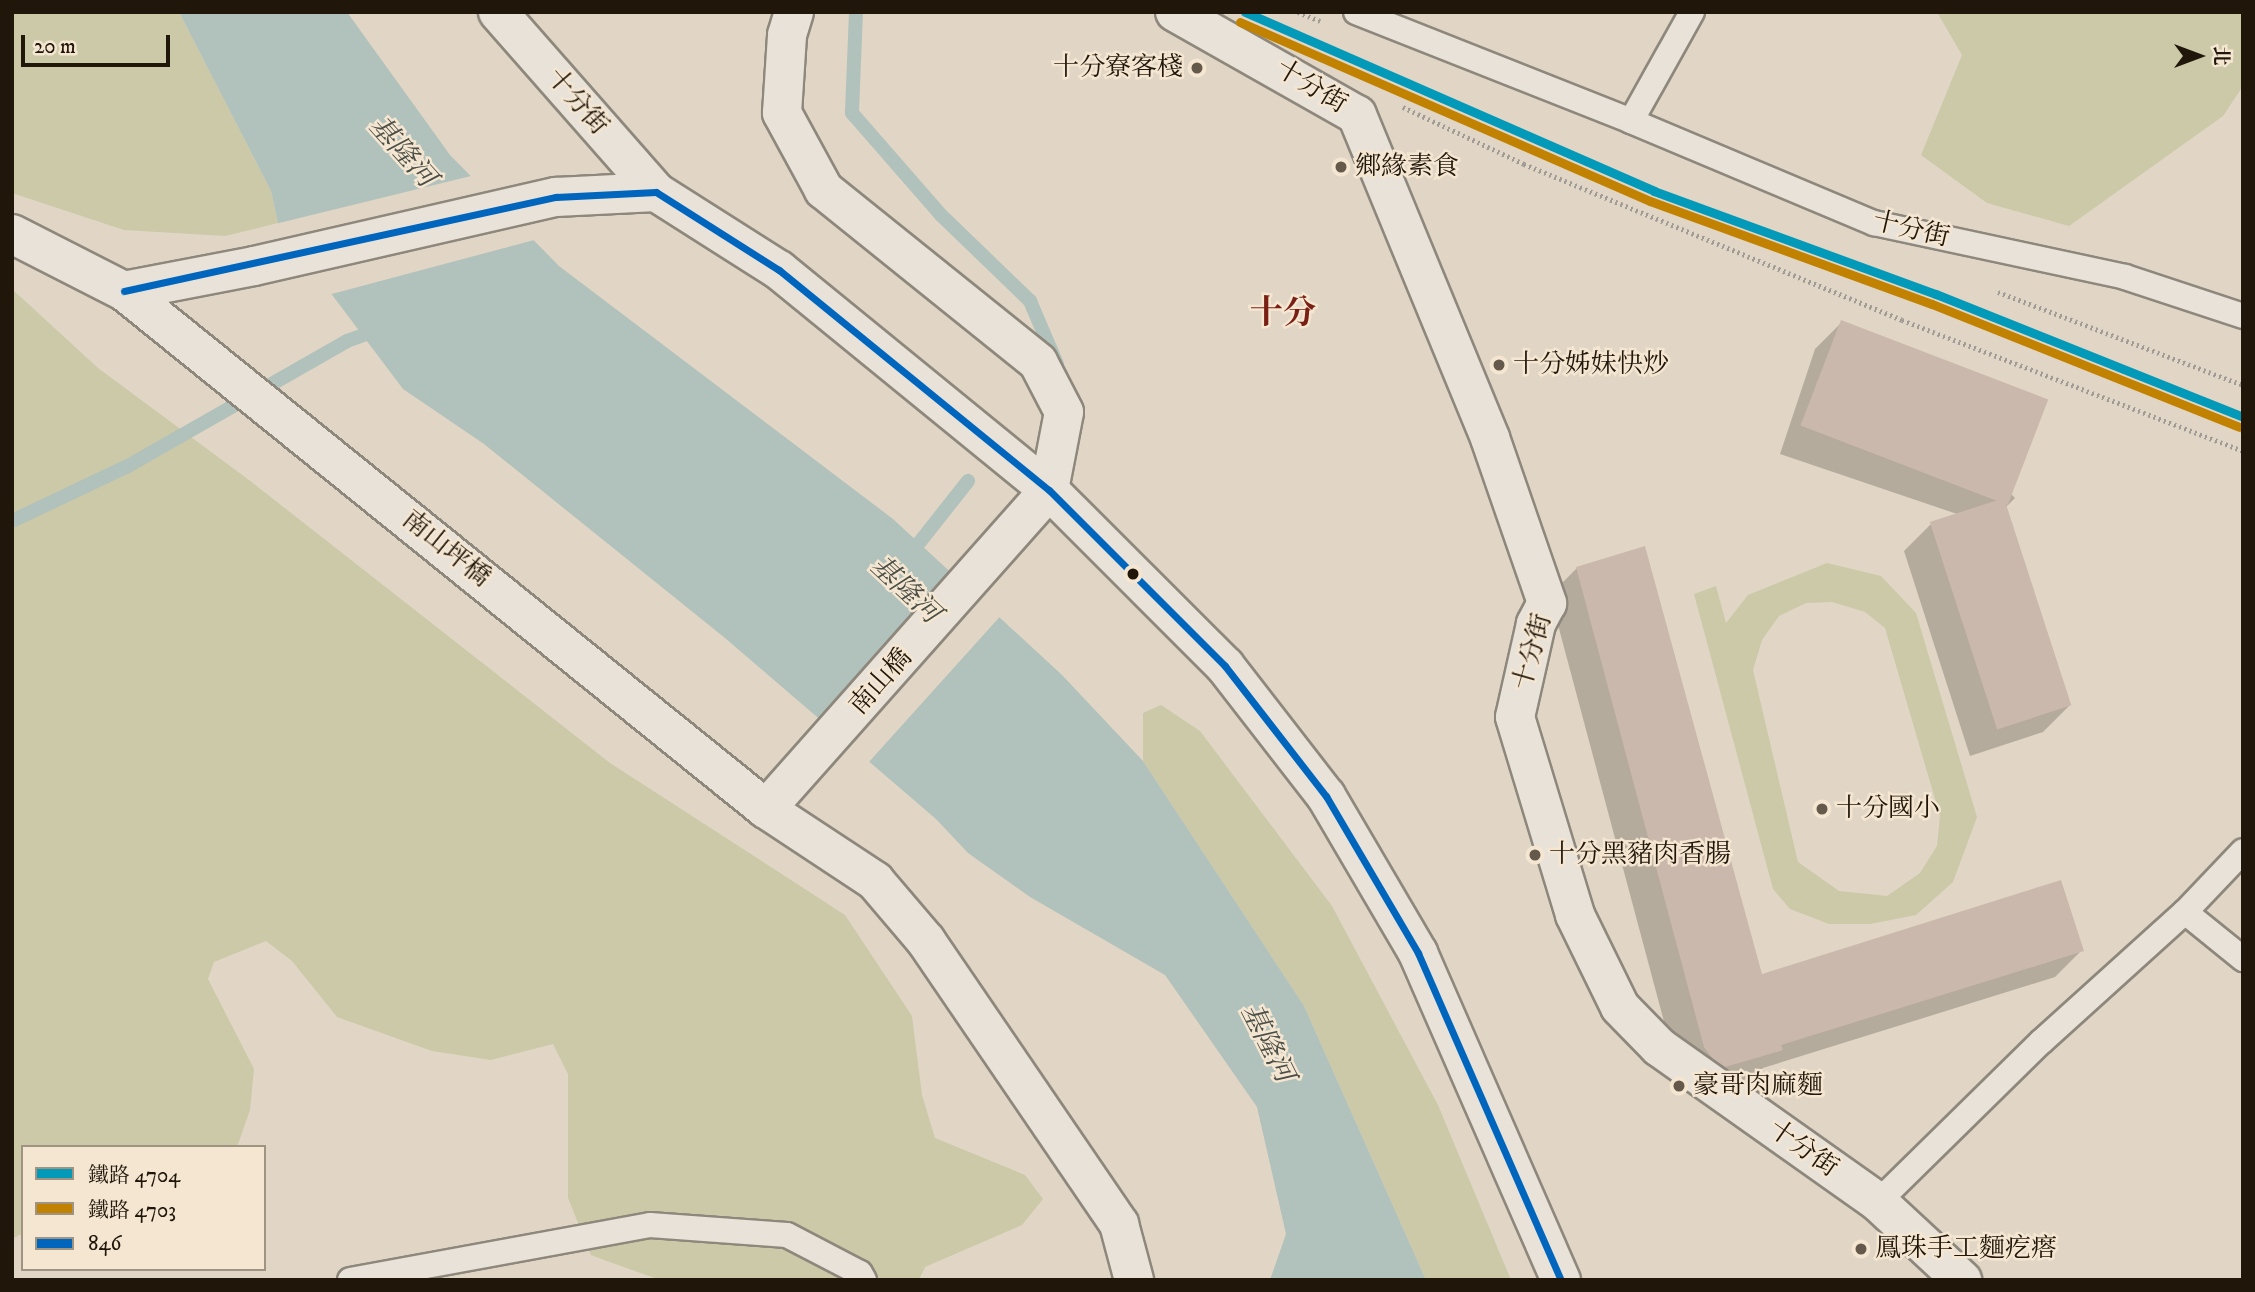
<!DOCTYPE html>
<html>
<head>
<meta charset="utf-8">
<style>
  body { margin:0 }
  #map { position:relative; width:2255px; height:1292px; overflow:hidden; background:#e1d6c5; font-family:"IM FELL DW Pica","Noto Serif TC",serif }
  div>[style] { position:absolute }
  .green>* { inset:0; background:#cbc9a7 }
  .water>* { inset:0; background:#b1c1bb }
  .pier>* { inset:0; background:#e1d6c5; transform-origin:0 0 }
  .shadow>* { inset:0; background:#0003 }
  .stream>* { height:14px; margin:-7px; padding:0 7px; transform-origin:7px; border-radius:7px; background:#b1c1bb }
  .building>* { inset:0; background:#cbb8ad; transform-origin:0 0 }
  .path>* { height:4.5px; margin-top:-2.25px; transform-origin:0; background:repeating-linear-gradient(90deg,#a09b94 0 2px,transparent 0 5.5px) }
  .roads { filter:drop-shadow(2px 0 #8e877c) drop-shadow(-2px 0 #8e877c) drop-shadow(0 2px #8e877c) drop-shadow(0 -2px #8e877c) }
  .lane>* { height:24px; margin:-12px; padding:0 12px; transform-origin:12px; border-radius:12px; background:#e8e2d9 }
  .street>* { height:38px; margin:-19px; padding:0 19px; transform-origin:19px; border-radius:19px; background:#e8e2d9 }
  .secondary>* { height:38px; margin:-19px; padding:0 19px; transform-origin:19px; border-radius:19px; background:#e8e2d9 }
  .bus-1>* { height:7px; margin:-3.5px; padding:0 3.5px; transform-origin:3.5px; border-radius:3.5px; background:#0065bd }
  .rail-1>* { height:9px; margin:-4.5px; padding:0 4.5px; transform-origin:4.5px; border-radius:4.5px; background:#039aba }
  .rail-2>* { height:9px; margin:-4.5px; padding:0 4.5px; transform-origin:4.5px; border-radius:4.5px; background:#c18202 }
  .dots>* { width:19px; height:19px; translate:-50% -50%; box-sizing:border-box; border:4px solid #f4e6d1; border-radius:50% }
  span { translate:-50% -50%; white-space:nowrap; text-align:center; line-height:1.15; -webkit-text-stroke:5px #f4e6d1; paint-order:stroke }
  .poi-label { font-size:26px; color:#20160a }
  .right { translate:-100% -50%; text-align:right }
  .left { translate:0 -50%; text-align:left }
  .street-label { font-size:26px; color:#20160a }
  .water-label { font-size:28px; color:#4b4f47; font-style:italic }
  .district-label { font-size:33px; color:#7a1f14; font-weight:700 }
  .frame { position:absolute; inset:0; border:14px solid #20160a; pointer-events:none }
  .legend { position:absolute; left:21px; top:1145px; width:245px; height:126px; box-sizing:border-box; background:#f4e6d1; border:2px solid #9f9381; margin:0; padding:9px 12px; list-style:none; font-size:21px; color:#20160a }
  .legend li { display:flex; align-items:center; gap:14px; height:35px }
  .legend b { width:35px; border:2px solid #9f9381 }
  .north { position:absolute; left:2164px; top:21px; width:70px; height:70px; -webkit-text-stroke:5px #f4e6d1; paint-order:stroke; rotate:90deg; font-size:19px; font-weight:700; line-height:28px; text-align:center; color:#20160a }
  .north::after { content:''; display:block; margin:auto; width:24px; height:32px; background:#20160a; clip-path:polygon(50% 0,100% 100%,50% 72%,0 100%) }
  .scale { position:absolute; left:21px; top:35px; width:149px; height:32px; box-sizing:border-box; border:4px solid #20160a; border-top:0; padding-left:9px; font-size:21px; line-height:24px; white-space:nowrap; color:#20160a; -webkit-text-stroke:5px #f4e6d1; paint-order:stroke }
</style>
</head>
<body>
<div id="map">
  <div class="green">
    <i style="clip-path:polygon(12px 12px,179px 12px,271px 191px,278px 223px,225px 236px,124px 230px,12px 193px)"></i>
    <i style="clip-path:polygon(1937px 12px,2243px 12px,2243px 86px,2223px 116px,2069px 226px,1987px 203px,1921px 155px,1962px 55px)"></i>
    <i style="clip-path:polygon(12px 289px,98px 368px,249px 480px,610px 763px,845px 915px,912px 1016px,922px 1095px,935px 1138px,1025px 1175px,1043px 1199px,1022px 1225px,925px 1267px,919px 1280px,660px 1280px,607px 1261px,591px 1255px,568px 1198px,568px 1074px,553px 1044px,491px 1060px,432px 1051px,337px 1017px,292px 961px,266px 941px,214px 962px,208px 979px,254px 1069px,250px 1110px,237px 1147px,23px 1147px,23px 1233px,12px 1239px)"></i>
    <i style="clip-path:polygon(evenodd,1827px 563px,1881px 576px,1916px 613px,1977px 817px,1953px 882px,1916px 915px,1870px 924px,1829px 924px,1790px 909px,1773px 889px,1694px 594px,1716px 586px,1726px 623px,1748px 595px,1827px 563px,1832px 602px,1865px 612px,1885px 628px,1940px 816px,1937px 846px,1920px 873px,1887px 896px,1839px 891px,1798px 862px,1753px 670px,1762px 640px,1779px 616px,1806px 603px,1832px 602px)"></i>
    <i style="clip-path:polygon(1161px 705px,1200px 731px,1332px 906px,1438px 1105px,1511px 1280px,1426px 1280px,1304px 1006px,1143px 761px,1143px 713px)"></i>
  </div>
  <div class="water">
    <i style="clip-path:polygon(179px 12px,347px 12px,450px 155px,559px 266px,893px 519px,1062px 675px,1143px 761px,1304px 1006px,1426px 1280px,1270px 1280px,1286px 1234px,1257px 1107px,1165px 975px,1030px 897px,968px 853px,936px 819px,725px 638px,484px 444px,403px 389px,278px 223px,271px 191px)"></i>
  </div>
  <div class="pier">
    <i style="clip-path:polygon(475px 175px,538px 239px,328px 295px,275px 224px)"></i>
    <i style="left:953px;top:570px;width:66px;height:203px;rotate:42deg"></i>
  </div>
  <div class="shadow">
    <i style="clip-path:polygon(1842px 322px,2015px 498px,2006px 507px,2070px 705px,2043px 732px,1970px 756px,1904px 551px,1930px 525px,1960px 515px,1780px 454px,1815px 349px)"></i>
    <i style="clip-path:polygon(1577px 568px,1761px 976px,2082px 950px,2055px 977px,1763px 1068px,1754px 1077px,1698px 1093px,1678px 1074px,1550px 595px)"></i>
  </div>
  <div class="stream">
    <i style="left:856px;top:12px;width:101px;rotate:92.3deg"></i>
    <i style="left:852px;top:113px;width:135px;rotate:48.9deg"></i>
    <i style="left:941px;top:215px;width:124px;rotate:44deg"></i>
    <i style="left:1030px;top:301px;width:69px;rotate:66.8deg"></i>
    <i style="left:12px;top:521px;width:128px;rotate:-25.4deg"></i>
    <i style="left:128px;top:466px;width:252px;rotate:-29.7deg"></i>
    <i style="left:347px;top:341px;width:35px;rotate:-20deg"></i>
    <i style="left:908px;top:557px;width:97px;rotate:-51.7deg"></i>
  </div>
  <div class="building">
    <i style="left:1841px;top:320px;width:222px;height:113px;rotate:21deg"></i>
    <i style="left:2004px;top:498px;width:218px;height:78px;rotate:72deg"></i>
    <i style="clip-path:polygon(1645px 546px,1762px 974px,2061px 880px,2084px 951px,1781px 1045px,1783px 1050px,1725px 1067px,1713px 1059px,1704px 1047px,1576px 567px)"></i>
  </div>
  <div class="path">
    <i style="left:1298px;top:12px;width:24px;rotate:22deg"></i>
    <i style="left:1403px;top:107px;width:134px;rotate:25.2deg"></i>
    <i style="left:1524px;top:164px;width:409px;rotate:22.4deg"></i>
    <i style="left:1902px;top:320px;width:365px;rotate:21deg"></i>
    <i style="left:1998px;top:292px;width:262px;rotate:20.8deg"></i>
  </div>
  <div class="roads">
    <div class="lane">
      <i style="left:1356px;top:12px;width:296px;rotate:21.6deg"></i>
      <i style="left:1692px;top:12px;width:125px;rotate:119.2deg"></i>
      <i style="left:1631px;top:121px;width:264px;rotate:22.8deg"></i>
      <i style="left:1874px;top:223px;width:257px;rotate:12.1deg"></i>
      <i style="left:2125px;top:277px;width:124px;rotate:18.3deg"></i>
      <i style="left:2185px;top:912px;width:84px;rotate:-46.4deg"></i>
      <i style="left:1878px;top:1202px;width:228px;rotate:-44.5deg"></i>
      <i style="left:2041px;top:1042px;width:194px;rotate:-42.1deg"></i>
      <i style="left:2185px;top:912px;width:75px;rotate:39deg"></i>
      <i style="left:350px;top:1280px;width:305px;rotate:-10.4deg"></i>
      <i style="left:650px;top:1225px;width:137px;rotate:4.2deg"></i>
      <i style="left:787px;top:1235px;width:82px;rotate:27.5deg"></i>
      <i style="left:860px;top:1273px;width:8px;rotate:60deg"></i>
    </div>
    <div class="street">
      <i style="left:498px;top:12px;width:240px;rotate:48.7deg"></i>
      <i style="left:1175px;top:12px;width:209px;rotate:29.5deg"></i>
      <i style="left:1357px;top:115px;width:349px;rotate:67.6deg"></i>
      <i style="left:1490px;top:438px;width:175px;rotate:70.9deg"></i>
      <i style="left:1547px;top:603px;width:24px;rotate:118deg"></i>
      <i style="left:1536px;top:624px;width:95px;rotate:102.7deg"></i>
      <i style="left:1515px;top:717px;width:207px;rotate:73.1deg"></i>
      <i style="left:1575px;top:915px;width:102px;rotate:63.9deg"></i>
      <i style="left:1620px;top:1007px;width:56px;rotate:45.7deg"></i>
      <i style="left:1659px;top:1047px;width:268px;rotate:35.3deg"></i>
      <i style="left:1878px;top:1202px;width:115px;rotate:42.9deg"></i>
      <i style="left:124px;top:291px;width:825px;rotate:38.9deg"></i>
      <i style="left:766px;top:809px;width:131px;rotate:33.4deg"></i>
      <i style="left:875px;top:881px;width:79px;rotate:49.6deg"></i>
      <i style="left:926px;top:941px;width:343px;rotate:55.7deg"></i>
      <i style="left:1119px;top:1224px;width:58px;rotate:75deg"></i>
      <i style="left:766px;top:809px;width:426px;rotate:-48.4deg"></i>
      <i style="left:1049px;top:490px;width:79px;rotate:-79.1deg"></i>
      <i style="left:1064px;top:412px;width:56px;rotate:-117.5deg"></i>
      <i style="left:1038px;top:362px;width:275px;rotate:-141.2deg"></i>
      <i style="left:824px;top:190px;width:88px;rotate:-118.6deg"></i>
      <i style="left:782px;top:113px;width:78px;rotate:-86.3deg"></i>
      <i style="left:787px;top:35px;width:24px;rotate:-73deg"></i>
    </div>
    <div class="secondary">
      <i style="left:12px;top:234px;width:126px;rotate:27deg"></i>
      <i style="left:124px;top:291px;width:132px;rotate:-10.9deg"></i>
      <i style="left:254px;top:266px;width:310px;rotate:-12.9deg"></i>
      <i style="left:556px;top:197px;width:100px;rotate:-2.9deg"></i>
      <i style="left:656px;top:192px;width:146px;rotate:32.4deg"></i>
      <i style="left:779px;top:270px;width:348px;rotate:39.2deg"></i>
      <i style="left:1049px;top:490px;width:249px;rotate:45deg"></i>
      <i style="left:1225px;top:666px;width:165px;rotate:52.2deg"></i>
      <i style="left:1326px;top:796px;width:182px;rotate:59.6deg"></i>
      <i style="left:1418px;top:953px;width:357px;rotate:66.4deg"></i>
    </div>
  </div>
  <div class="bus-1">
    <i style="left:124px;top:291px;width:442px;rotate:-12.3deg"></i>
    <i style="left:556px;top:197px;width:100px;rotate:-2.9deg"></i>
    <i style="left:656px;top:192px;width:146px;rotate:32.4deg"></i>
    <i style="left:779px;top:270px;width:348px;rotate:39.2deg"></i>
    <i style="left:1049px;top:490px;width:249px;rotate:45deg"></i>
    <i style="left:1225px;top:666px;width:165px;rotate:52.2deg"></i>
    <i style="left:1326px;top:796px;width:182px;rotate:59.6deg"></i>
    <i style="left:1418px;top:953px;width:357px;rotate:66.4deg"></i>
  </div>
  <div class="rail-1">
    <i style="left:1245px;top:12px;width:446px;rotate:23.6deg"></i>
    <i style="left:1654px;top:191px;width:300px;rotate:20.1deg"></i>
    <i style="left:1936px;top:294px;width:331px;rotate:21.8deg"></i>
  </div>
  <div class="rail-2">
    <i style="left:1240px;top:22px;width:447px;rotate:23.6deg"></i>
    <i style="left:1650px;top:201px;width:300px;rotate:20.1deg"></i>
    <i style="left:1932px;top:304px;width:331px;rotate:21.8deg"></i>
  </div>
  <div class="dots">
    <i style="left:1197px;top:68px;background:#64594b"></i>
    <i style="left:1341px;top:167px;background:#64594b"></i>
    <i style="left:1499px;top:365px;background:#64594b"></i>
    <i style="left:1133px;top:574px;background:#20160a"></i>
    <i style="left:1822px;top:809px;background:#64594b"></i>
    <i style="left:1535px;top:855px;background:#64594b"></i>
    <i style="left:1679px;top:1086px;background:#64594b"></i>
    <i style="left:1861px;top:1249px;background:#64594b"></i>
  </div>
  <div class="poi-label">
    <span class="right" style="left:1183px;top:68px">十分寮客棧</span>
    <span class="left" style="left:1355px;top:167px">鄉緣素食</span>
    <span class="left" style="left:1513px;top:365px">十分姊妹快炒</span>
    <span class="left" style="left:1836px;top:809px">十分國小</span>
    <span class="left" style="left:1549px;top:855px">十分黑豬肉香腸</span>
    <span class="left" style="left:1693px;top:1086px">豪哥肉麻麵</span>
    <span class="left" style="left:1875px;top:1249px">鳳珠手工麵疙瘩</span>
  </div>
  <div class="street-label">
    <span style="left:1311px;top:87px;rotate:31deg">十分街</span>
    <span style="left:577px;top:102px;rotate:49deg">十分街</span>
    <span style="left:1911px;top:230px;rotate:13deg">十分街</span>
    <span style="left:446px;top:549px;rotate:39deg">南山坪橋</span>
    <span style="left:1533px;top:652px;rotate:-74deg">十分街</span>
    <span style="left:881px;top:682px;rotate:-48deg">南山橋</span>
    <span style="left:1803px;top:1149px;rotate:35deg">十分街</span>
  </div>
  <div class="water-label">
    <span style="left:402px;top:152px;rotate:48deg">基隆河</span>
    <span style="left:905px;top:590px;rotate:43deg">基隆河</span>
    <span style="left:1267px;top:1043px;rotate:63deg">基隆河</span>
  </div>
  <div class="district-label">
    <span style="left:1283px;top:314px">十分</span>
  </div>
  <div class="frame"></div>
  <ul class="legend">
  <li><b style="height:9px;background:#039aba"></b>鐵路 4704</li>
  <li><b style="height:9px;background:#c18202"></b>鐵路 4703</li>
  <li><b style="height:9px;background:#0065bd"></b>846</li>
  </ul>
  <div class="north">北</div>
  <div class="scale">20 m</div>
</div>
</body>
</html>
